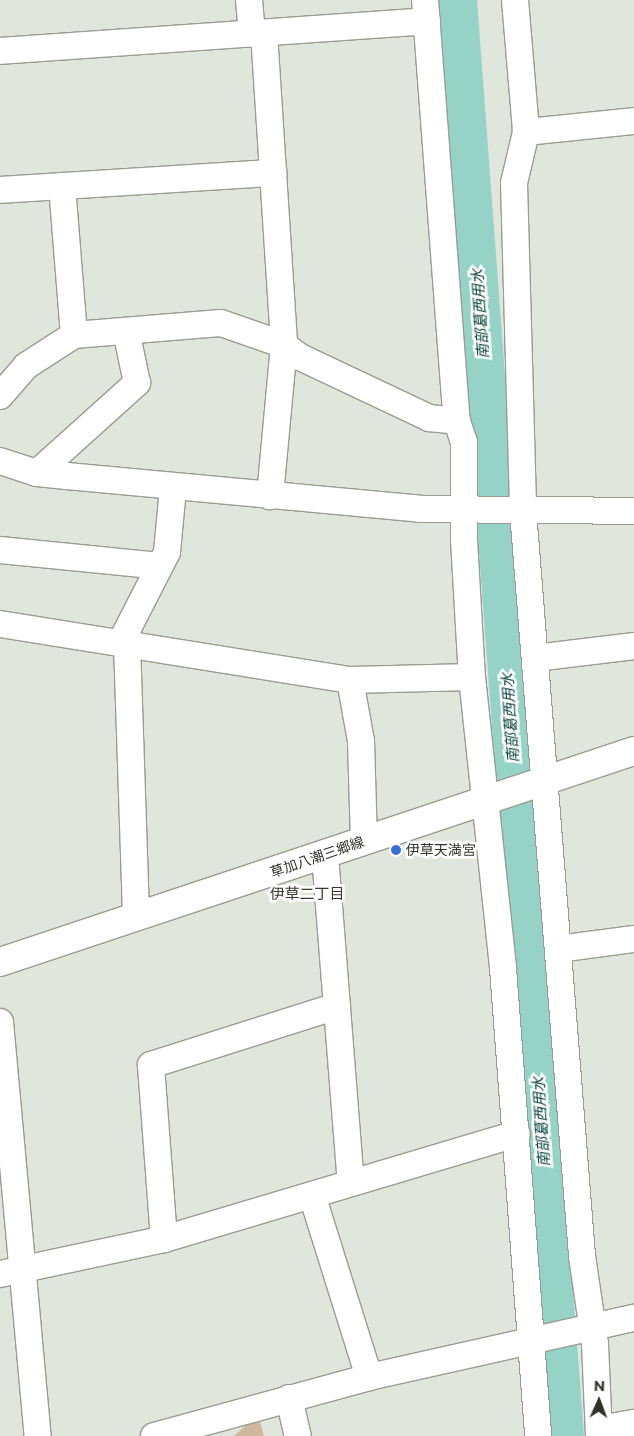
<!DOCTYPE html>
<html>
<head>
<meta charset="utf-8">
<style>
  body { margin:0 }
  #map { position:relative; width:634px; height:1436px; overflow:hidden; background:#e1e6dc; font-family:Montserrat,"Noto Sans JP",sans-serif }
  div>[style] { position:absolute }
  .green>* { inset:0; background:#d0b89d }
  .river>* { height:39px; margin:-19.5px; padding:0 19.5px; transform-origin:19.5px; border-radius:19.5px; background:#95d3c6 }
  .roads { filter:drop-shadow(1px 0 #989c92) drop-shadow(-1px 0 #989c92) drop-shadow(0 1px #989c92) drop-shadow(0 -1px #989c92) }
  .minor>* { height:26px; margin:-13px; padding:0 13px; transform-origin:13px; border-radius:13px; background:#fff }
  .major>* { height:28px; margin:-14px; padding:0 14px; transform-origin:14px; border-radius:14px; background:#fff }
  .dots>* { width:14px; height:14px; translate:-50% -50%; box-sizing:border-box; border:2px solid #fff; border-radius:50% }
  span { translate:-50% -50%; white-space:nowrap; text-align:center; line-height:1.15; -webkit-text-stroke:5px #fff; paint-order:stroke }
  .poi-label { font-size:14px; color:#2f312d }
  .left { translate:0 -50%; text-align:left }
  .street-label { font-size:14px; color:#2f312d }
  .water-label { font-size:15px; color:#013c34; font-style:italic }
  .neighbourhood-label { font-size:15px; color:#373a32 }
  .north { position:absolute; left:574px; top:1376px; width:50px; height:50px; -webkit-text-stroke:4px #fff; paint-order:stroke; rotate:2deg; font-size:14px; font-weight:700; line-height:20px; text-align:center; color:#2f312d }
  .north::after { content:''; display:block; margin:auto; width:18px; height:22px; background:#2f312d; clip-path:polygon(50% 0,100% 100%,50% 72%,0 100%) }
</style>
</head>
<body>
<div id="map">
  <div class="green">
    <i style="clip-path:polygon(259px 1418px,264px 1436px,234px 1436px,247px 1424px)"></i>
  </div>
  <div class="river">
    <i style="left:457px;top:0;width:1440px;rotate:85.74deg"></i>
  </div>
  <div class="roads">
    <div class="minor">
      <i style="left:249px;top:0;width:34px;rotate:85deg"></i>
      <i style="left:425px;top:0;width:422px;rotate:85.7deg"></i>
      <i style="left:457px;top:421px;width:22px;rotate:72deg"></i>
      <i style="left:464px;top:442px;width:98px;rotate:90deg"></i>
      <i style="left:464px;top:540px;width:137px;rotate:86.7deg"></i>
      <i style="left:472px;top:677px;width:293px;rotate:83.9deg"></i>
      <i style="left:503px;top:968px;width:469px;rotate:85.7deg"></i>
      <i style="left:515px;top:0;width:132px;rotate:85.2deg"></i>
      <i style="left:526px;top:132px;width:52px;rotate:103.2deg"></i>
      <i style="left:514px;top:183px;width:328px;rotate:88.4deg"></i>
      <i style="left:523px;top:511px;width:747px;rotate:85.47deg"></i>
      <i style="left:582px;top:1256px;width:89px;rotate:81.6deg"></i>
      <i style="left:595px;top:1344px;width:92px;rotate:87.5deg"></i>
      <i style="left:264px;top:33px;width:313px;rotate:86.3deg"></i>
      <i style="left:284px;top:345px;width:152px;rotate:95.3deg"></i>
      <i style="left:0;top:51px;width:428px;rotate:-4deg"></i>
      <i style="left:526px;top:132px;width:109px;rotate:-5.8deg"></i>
      <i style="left:62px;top:186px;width:149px;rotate:85.4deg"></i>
      <i style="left:0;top:190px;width:274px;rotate:-3.6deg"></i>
      <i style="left:0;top:396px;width:40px;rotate:-49deg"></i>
      <i style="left:26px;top:366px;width:57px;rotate:-32.9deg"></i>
      <i style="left:74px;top:335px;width:147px;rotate:-4.7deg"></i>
      <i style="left:221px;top:323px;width:67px;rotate:19.2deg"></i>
      <i style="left:284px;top:345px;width:20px;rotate:37deg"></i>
      <i style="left:300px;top:357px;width:143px;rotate:25.3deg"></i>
      <i style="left:429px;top:418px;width:28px;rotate:6deg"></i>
      <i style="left:0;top:461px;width:39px;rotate:18deg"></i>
      <i style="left:37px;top:473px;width:30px;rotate:6deg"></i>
      <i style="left:67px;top:476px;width:355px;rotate:5.3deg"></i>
      <i style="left:420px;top:509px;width:214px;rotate:0.5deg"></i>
      <i style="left:37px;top:473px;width:135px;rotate:-42deg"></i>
      <i style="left:137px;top:383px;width:53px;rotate:-101.9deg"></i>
      <i style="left:0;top:550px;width:160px;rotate:5.7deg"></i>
      <i style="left:0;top:624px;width:354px;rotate:9.1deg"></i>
      <i style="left:350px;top:680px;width:122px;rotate:-1.4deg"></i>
      <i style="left:121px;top:642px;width:101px;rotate:-62.9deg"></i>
      <i style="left:167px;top:552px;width:64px;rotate:-84.6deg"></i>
      <i style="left:127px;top:643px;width:274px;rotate:88.1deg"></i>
      <i style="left:535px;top:658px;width:100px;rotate:-6.9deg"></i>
      <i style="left:350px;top:680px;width:62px;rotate:79.8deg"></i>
      <i style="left:361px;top:741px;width:100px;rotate:88.3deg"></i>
      <i style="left:325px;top:855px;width:329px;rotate:85.5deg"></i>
      <i style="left:558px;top:949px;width:77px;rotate:-7.5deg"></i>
      <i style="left:0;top:1022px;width:416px;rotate:84.8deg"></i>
      <i style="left:312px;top:1195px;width:191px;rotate:72.6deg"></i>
      <i style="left:164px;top:1239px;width:174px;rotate:-94.3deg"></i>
      <i style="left:151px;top:1065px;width:195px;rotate:-17.6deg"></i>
      <i style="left:0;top:1274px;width:168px;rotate:-12deg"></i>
      <i style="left:164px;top:1239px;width:368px;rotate:-16.6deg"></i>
      <i style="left:289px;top:1398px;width:39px;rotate:77deg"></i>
      <i style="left:599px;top:1429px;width:36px;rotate:-10deg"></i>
      <i style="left:154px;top:1436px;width:223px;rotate:-15.3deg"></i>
      <i style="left:369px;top:1377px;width:271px;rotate:-12.6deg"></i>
    </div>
    <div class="major">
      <i style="left:0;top:962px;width:668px;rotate:-18.41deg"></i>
    </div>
  </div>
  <div class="dots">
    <i style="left:396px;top:850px;background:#376ddc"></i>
  </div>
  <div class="poi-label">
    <span class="left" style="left:406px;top:850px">伊草天満宮</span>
  </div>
  <div class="street-label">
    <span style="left:317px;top:857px;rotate:-19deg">草加八潮三郷線</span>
  </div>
  <div class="water-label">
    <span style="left:480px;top:314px;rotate:-94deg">南部葛西用水</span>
    <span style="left:510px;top:718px;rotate:-94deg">南部葛西用水</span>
    <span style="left:541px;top:1122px;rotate:-94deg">南部葛西用水</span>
  </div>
  <div class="neighbourhood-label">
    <span style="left:307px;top:894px">伊草二丁目</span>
  </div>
  <div class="north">N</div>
</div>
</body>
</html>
